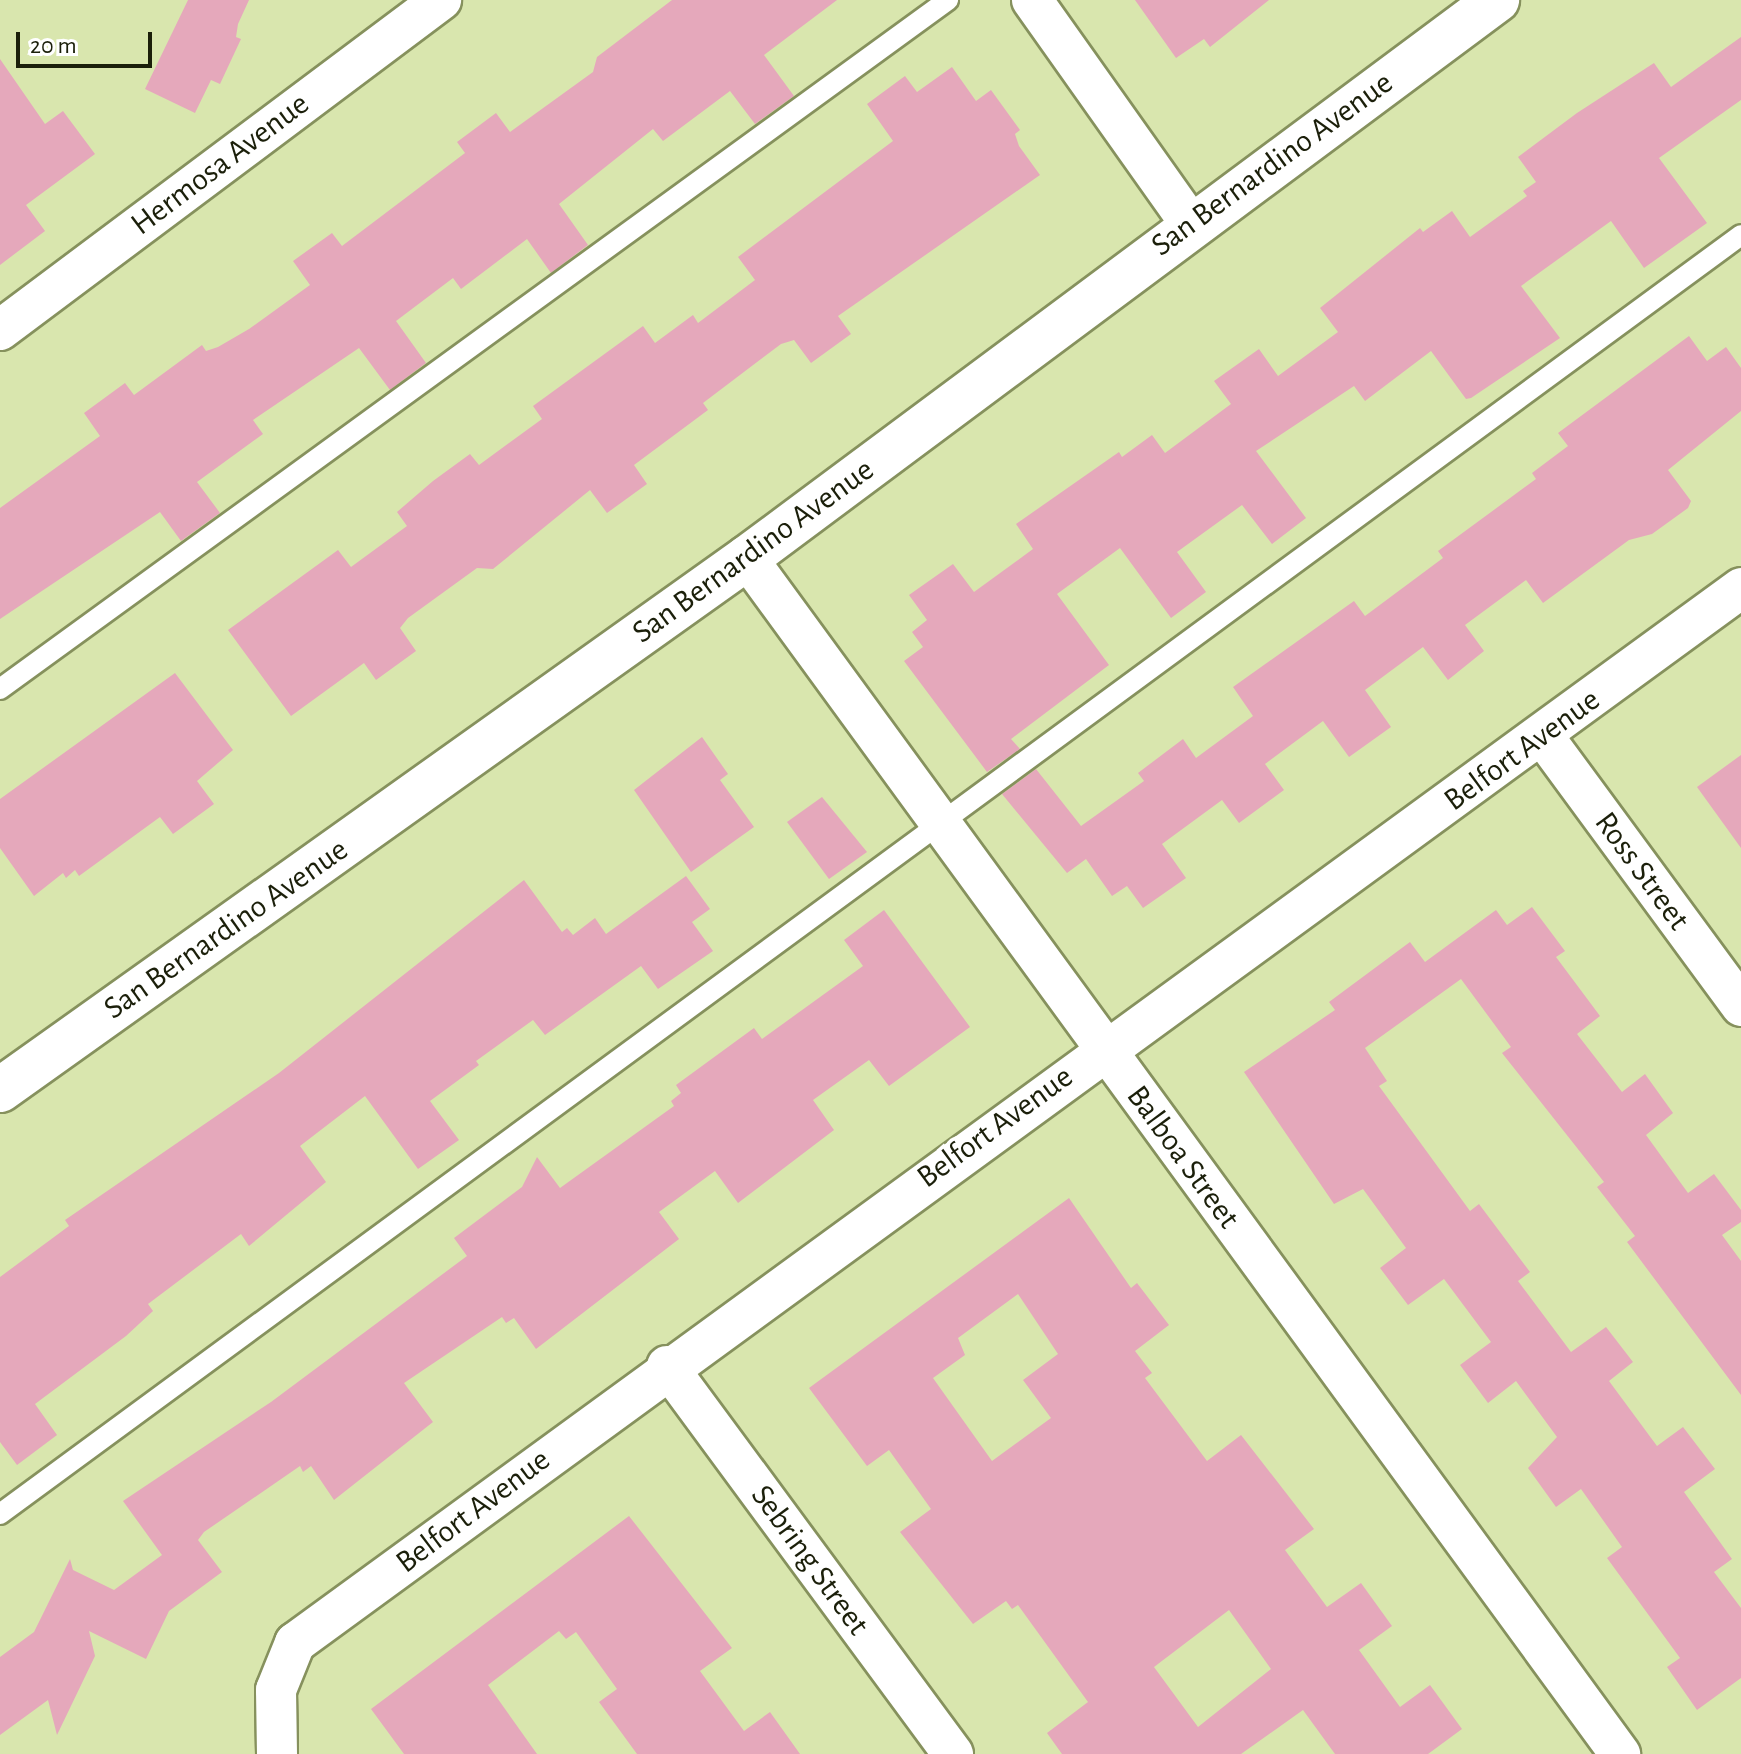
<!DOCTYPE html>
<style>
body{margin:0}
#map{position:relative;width:1741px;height:1754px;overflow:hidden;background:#d9e6ae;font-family:"Alegreya Sans",sans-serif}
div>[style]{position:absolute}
.building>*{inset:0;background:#e5a8bb}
.roads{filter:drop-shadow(2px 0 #86915d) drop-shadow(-2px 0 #86915d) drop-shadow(0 2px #86915d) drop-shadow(0 -2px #86915d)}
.service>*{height:20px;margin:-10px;padding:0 10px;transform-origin:10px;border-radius:10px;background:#fff}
.minor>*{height:40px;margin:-20px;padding:0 20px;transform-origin:20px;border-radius:20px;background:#fff}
.secondary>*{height:44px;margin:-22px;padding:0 22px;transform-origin:22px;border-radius:22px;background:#fff}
span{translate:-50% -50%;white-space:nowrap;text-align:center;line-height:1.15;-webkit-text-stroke:7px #fff;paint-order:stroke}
.street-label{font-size:32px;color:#1b1f0a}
.scale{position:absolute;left:16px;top:32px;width:136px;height:36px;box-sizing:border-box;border:4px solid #1b1f0a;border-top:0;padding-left:10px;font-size:24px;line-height:28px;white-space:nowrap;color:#1b1f0a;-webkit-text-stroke:6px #fff;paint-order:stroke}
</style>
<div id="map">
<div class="building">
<div style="clip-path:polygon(188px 0,249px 0,238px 24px,236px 37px,241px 39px,220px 84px,211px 80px,195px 113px,145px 89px)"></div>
<div style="clip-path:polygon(672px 0,837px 0,764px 55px,794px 96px,755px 124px,730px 91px,663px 141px,653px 129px,559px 204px,588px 245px,551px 273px,527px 239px,461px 289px,453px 278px,396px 321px,426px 363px,390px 390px,359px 348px,253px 420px,263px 434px,197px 482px,220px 513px,181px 541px,160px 512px,0 619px,0 508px,100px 436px,84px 413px,125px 383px,134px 395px,202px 345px,206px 351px,218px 347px,249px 329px,310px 285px,293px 261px,332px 233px,342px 246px,465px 153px,457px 142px,496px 113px,510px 132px,593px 72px,597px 57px)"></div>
<div style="clip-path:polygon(1135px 0,1269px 0,1210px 47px,1204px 39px,1176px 58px)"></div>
<div style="clip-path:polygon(1741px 37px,1741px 100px,1659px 158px,1707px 223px,1644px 268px,1611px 221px,1521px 286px,1560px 338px,1471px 398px,1466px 399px,1431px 351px,1365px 401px,1354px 386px,1256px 451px,1306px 518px,1272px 544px,1242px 505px,1177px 552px,1206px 592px,1171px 618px,1120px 548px,1057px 594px,1109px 665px,1011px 739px,1020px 749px,987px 772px,904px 661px,923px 647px,912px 632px,927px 620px,909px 595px,953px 564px,974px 592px,1033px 549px,1016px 524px,1119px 452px,1122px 457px,1152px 435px,1165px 453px,1231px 404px,1214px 381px,1259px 349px,1278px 376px,1338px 332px,1320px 308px,1420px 228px,1423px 232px,1452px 211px,1470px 237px,1527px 196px,1523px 191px,1536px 182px,1518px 157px,1577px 113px,1654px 63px,1671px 87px)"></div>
<div style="clip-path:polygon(0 59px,45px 124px,63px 111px,95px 154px,26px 205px,45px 231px,0 265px)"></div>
<div style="clip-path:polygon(952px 67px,976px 101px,991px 90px,1020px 130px,1015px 134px,1019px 146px,1040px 175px,838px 316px,851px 334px,811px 363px,794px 340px,781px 344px,703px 403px,708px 410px,634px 465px,647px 484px,607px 513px,590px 490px,493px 569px,477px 568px,408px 618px,400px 628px,416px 651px,376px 680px,364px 663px,291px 716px,228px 630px,338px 550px,351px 567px,407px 526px,397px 512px,433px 481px,470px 454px,479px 465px,542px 419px,533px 406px,643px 326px,655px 343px,693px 315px,698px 323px,755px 280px,738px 257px,893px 141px,867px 104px,905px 76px,917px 92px)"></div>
<div style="clip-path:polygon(1689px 336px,1707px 361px,1726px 347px,1741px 368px,1741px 411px,1668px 470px,1691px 501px,1688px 508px,1652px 534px,1629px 540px,1543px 603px,1526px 580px,1465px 625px,1484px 651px,1448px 680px,1423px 647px,1365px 690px,1391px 727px,1349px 757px,1323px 721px,1265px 764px,1284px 790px,1239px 823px,1222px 800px,1162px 844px,1186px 878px,1143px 908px,1127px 886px,1112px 896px,1086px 859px,1067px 873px,1002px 794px,1036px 769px,1081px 826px,1144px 781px,1138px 773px,1183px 739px,1196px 758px,1253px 716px,1233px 687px,1354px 601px,1365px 616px,1443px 558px,1438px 551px,1536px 479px,1532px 473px,1568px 446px,1558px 433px)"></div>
<div style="clip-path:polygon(175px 673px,233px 750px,197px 781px,214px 804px,173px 834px,160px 817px,79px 876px,75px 870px,66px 878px,63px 873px,34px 896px,0 848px,0 799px)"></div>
<div style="clip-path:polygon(702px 737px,728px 774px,720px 780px,754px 827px,691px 872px,634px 790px)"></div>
<div style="clip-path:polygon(1741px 755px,1741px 848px,1697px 787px)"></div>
<div style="clip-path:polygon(822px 797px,867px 852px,829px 879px,787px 822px)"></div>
<div style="clip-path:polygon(686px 876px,710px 909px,692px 922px,713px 951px,658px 989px,641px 966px,545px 1035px,533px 1020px,476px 1061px,479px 1065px,430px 1101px,459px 1140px,418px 1169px,365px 1096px,300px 1146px,326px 1182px,249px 1246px,241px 1234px,148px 1304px,153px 1311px,126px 1336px,35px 1404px,57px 1435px,17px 1465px,0 1442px,0 1277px,69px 1226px,65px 1220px,279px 1073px,524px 880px,562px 932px,567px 928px,573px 935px,595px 918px,606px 934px)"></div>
<div style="clip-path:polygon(1532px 907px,1565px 951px,1556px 957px,1600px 1016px,1577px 1034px,1622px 1092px,1645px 1074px,1673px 1113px,1646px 1135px,1688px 1193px,1714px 1174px,1741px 1210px,1741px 1222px,1722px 1235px,1741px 1261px,1741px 1395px,1627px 1242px,1635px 1236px,1597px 1187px,1604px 1182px,1502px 1053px,1511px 1047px,1461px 979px,1365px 1048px,1387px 1081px,1379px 1086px,1470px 1211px,1479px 1204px,1530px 1272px,1518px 1281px,1571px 1352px,1606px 1327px,1633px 1362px,1609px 1381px,1657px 1446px,1683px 1427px,1715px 1469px,1684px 1492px,1732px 1559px,1714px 1572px,1741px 1608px,1741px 1678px,1697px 1710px,1667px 1667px,1680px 1658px,1607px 1558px,1622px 1547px,1581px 1489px,1556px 1507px,1528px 1468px,1557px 1437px,1516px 1381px,1488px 1403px,1460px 1365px,1491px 1342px,1444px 1279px,1408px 1305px,1380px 1268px,1406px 1248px,1363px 1189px,1334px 1204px,1244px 1072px,1335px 1010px,1329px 1002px,1410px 942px,1425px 962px,1496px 910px,1507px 925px)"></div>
<div style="clip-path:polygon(884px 910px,970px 1027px,889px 1086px,869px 1060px,813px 1100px,834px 1130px,738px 1203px,715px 1171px,659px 1212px,679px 1239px,536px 1349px,514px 1318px,506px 1323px,502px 1317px,404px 1383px,433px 1422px,334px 1500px,311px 1466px,303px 1472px,300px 1466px,204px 1532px,198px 1540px,222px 1572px,169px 1611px,146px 1659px,89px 1631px,95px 1656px,57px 1735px,48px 1700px,0 1735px,0 1657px,34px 1632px,70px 1559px,73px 1570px,114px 1590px,162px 1555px,123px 1501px,271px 1402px,467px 1256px,454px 1238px,522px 1187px,537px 1157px,560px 1188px,674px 1106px,671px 1101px,681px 1093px,676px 1085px,754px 1028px,762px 1039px,863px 966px,844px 940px)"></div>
<div style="clip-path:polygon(evenodd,1069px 1198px,1131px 1288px,1137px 1283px,1169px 1325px,1135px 1351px,1152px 1373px,1145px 1378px,1207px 1461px,1241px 1435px,1314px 1529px,1285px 1550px,1327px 1607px,1361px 1583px,1392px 1626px,1359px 1650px,1400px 1707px,1430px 1685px,1462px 1729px,1428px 1754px,1335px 1754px,1303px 1710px,1241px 1754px,1062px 1754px,1047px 1733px,1088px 1702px,1018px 1605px,1012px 1609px,1006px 1601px,973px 1624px,900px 1532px,931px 1509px,889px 1450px,867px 1466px,809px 1388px,1069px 1198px,1018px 1294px,1058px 1354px,1023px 1380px,1051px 1418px,992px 1461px,933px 1378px,965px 1355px,958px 1338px,1018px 1294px,1069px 1198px,1229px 1610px,1271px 1669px,1198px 1727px,1154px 1667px,1229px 1610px)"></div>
<div style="clip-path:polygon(629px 1516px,732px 1648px,700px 1671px,744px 1731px,770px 1712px,800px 1754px,637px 1754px,599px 1702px,617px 1689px,576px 1632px,566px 1639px,559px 1631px,488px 1685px,537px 1754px,404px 1754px,371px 1709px)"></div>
</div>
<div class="roads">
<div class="service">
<div style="left:0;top:689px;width:1172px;rotate:-36.01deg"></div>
<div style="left:0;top:1514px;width:2160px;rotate:-36.3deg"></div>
</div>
<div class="minor">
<div style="left:1032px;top:0;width:273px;rotate:54.7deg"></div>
<div style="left:0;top:330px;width:551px;rotate:-36.81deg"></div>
<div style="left:747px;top:558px;width:1481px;rotate:53.87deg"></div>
<div style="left:1543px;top:736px;width:335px;rotate:53.7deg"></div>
<div style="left:667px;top:1366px;width:482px;rotate:53.6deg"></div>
<div style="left:277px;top:1754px;width:64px;rotate:-90.9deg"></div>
<div style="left:276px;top:1690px;width:51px;rotate:-68deg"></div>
<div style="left:295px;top:1643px;width:1790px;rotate:-36.11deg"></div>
</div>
<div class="secondary">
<div style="left:0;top:1090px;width:917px;rotate:-35.46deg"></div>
<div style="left:747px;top:558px;width:935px;rotate:-36.65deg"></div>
</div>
</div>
<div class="street-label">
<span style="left:220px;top:164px;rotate:-37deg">Hermosa Avenue</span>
<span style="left:1272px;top:164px;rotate:-36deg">San Bernardino Avenue</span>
<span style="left:753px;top:551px;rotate:-36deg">San Bernardino Avenue</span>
<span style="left:1522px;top:750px;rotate:-36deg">Belfort Avenue</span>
<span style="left:1642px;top:871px;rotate:54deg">Ross Street</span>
<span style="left:226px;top:929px;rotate:-35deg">San Bernardino Avenue</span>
<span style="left:995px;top:1127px;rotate:-36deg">Belfort Avenue</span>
<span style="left:1183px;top:1157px;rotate:54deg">Balboa Street</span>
<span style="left:473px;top:1511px;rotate:-37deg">Belfort Avenue</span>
<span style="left:810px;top:1560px;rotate:54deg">Sebring Street</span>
</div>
<div class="scale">20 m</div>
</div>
